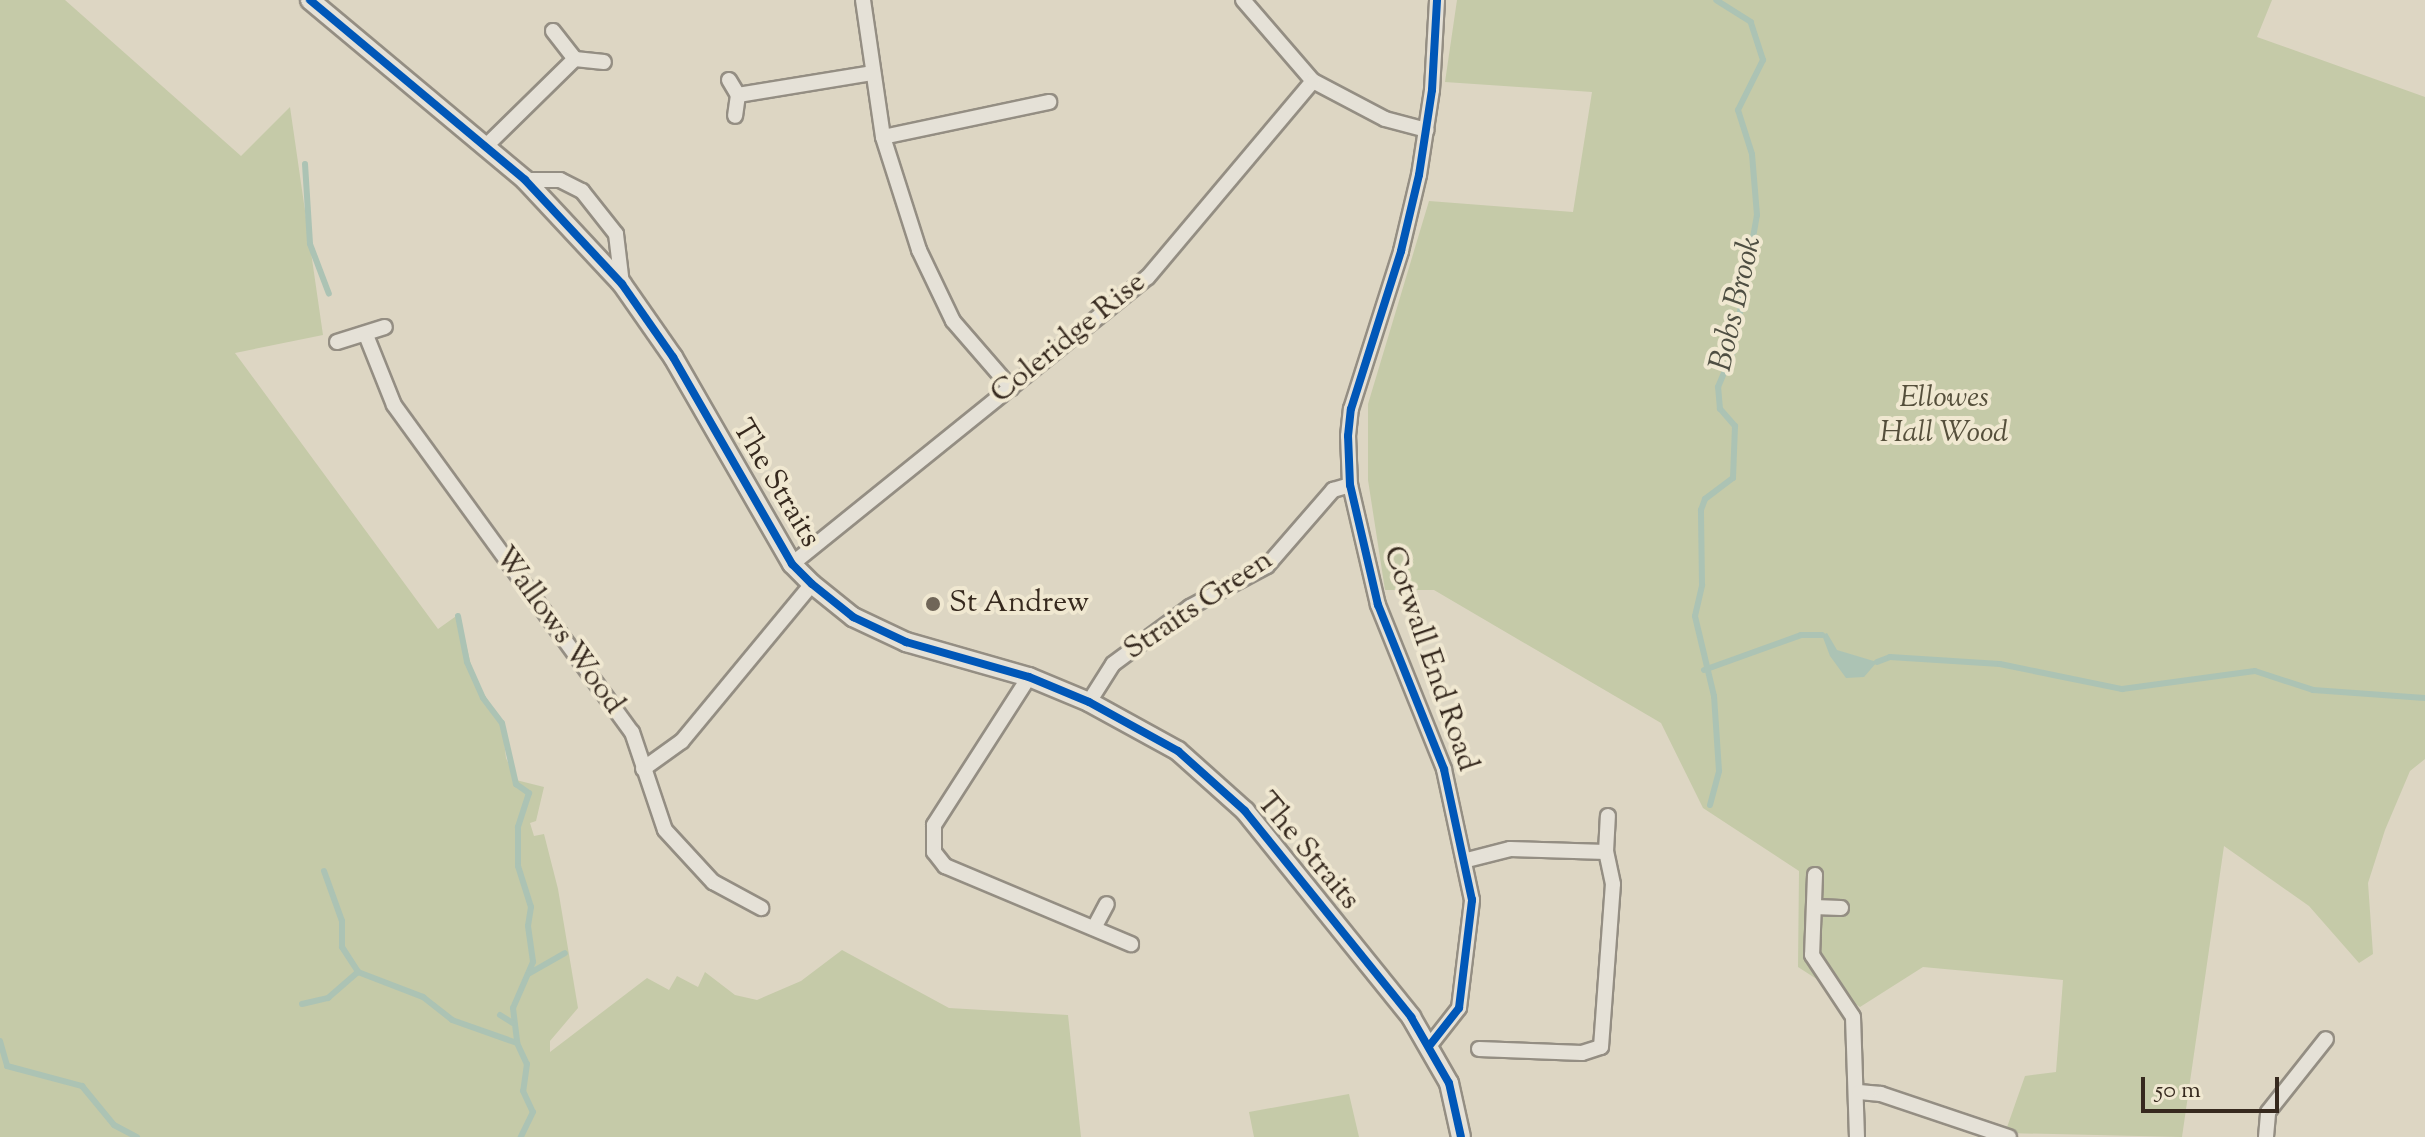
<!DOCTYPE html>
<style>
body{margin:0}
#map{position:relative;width:2425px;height:1137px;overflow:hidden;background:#ddd6c3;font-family:"Sorts Mill Goudy",serif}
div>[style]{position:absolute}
.green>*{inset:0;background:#c5caa8}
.water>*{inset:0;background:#acc3b4}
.stream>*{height:6px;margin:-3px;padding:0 3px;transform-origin:3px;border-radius:3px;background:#acc3b4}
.roads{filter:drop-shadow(2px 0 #948e83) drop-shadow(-2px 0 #948e83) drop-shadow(0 2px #948e83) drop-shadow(0 -2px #948e83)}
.minor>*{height:14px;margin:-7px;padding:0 7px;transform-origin:7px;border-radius:7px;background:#e5e1d7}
.tertiary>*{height:18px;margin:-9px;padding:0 9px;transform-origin:9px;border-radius:9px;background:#e5e1d7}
.cycleway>*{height:8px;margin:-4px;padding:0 4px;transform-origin:4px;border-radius:4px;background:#0057b8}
.dots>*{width:22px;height:22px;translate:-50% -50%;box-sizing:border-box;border:4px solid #f0e8d1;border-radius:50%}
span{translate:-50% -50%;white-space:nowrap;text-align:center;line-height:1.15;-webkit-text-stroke:8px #f0e8d1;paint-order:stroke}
.street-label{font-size:30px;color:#36291e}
.park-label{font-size:30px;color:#554f3b;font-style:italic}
.poi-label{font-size:30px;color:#36291e}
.left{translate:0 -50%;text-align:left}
.water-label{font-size:32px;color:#4e4e42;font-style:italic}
.scale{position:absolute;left:2141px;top:1077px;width:138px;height:36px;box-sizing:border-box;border:4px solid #36291e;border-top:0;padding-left:10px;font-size:24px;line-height:28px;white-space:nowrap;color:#36291e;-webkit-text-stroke:6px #f0e8d1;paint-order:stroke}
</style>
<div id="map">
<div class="green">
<div style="clip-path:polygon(0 0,65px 0,241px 156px,290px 107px,323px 335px,235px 353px,438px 629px,459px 614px,474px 678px,502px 723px,506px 758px,516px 780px,544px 787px,536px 821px,530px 823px,534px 836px,544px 834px,558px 889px,578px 1008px,550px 1041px,550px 1052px,647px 978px,669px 990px,677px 976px,698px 987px,705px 972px,735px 995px,757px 1000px,801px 981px,842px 950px,949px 1008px,1068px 1015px,1081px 1137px,0 1137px)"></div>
<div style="clip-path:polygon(1457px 0,2272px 0,2257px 37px,2425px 97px,2425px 759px,2410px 771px,2385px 830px,2368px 883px,2373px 954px,2359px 963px,2309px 906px,2224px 846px,2182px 1137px,2005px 1133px,2025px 1076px,2056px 1072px,2063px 980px,1923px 967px,1860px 1007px,1798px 967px,1799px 871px,1703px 808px,1661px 723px,1434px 590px,1385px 590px,1368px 480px,1368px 404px,1429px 201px,1573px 212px,1592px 92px,1445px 82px)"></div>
<div style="clip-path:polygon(1349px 1094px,1359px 1137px,1254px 1137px,1249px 1112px)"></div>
</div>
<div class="water">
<div style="clip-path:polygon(1827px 633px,1837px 650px,1877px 662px,1864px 677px,1846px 678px,1830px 656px,1822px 635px)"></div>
</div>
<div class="stream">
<div style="left:305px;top:164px;width:80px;rotate:86.4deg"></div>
<div style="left:310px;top:244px;width:53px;rotate:69.2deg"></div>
<div style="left:458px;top:616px;width:47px;rotate:78.9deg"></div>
<div style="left:467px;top:662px;width:39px;rotate:66deg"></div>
<div style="left:483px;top:698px;width:31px;rotate:53deg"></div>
<div style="left:502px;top:723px;width:63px;rotate:77.1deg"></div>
<div style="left:516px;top:784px;width:16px;rotate:35deg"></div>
<div style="left:529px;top:793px;width:36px;rotate:108deg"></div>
<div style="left:518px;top:827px;width:39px;rotate:90deg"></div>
<div style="left:518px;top:866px;width:43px;rotate:72.4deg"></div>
<div style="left:531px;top:907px;width:19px;rotate:99deg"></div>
<div style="left:528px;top:926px;width:36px;rotate:82deg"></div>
<div style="left:533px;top:962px;width:50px;rotate:113.5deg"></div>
<div style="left:513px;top:1008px;width:35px;rotate:83deg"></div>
<div style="left:1877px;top:662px;width:14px;rotate:-21deg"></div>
<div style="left:1890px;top:657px;width:110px;rotate:3.6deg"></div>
<div style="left:2000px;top:664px;width:125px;rotate:11.6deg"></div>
<div style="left:2122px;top:689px;width:134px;rotate:-7.7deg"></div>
<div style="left:2255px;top:671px;width:61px;rotate:18.1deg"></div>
<div style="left:2313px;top:690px;width:112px;rotate:4.1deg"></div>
<div style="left:1704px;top:670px;width:103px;rotate:-19.8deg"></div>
<div style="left:1801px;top:635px;width:21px"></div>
<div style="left:1710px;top:805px;width:35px;rotate:-75deg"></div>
<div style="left:1719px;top:771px;width:75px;rotate:-93.8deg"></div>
<div style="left:1714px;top:696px;width:82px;rotate:-103.4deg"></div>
<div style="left:1695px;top:616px;width:32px;rotate:-77deg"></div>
<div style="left:1702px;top:585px;width:75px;rotate:-90.8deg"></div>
<div style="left:1701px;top:510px;width:12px;rotate:-70deg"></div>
<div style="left:1705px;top:499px;width:35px;rotate:-37deg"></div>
<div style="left:1733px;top:478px;width:52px;rotate:-87.8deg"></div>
<div style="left:1735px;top:426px;width:23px;rotate:-131deg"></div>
<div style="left:1720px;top:409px;width:22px;rotate:-95deg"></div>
<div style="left:1718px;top:387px;width:39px;rotate:-67deg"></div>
<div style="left:1733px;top:351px;width:138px;rotate:-80deg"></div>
<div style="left:1757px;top:215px;width:61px;rotate:-94.7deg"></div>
<div style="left:1752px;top:154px;width:46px;rotate:-107.7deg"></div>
<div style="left:1738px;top:110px;width:56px;rotate:-63.4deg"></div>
<div style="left:1763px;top:60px;width:40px;rotate:-108deg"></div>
<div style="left:1751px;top:22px;width:41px;rotate:-147.8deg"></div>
<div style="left:324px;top:871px;width:53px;rotate:70.2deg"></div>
<div style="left:342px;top:921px;width:26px;rotate:90deg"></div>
<div style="left:342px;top:947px;width:30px;rotate:57deg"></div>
<div style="left:358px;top:972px;width:70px;rotate:21deg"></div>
<div style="left:423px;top:997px;width:37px;rotate:38deg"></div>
<div style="left:452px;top:1020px;width:69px;rotate:19.5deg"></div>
<div style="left:517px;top:1043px;width:23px;rotate:65deg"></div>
<div style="left:527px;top:1064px;width:27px;rotate:98deg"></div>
<div style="left:523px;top:1091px;width:23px;rotate:65deg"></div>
<div style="left:533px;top:1112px;width:28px;rotate:116deg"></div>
<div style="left:530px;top:973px;width:40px;rotate:-29.7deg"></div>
<div style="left:302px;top:1004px;width:27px;rotate:-13deg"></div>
<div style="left:328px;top:998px;width:40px;rotate:-41deg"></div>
<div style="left:500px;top:1015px;width:15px;rotate:32deg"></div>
<div style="left:0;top:1041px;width:26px;rotate:74deg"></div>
<div style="left:7px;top:1066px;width:78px;rotate:14.9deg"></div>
<div style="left:82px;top:1086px;width:50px;rotate:50.6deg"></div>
<div style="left:114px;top:1125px;width:26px;rotate:28deg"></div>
</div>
<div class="roads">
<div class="minor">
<div style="left:863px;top:0;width:138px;rotate:81.7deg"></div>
<div style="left:883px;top:137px;width:119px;rotate:72.3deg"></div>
<div style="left:919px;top:250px;width:79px;rotate:64.4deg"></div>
<div style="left:953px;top:321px;width:89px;rotate:49.1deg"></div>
<div style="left:1243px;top:0;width:107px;rotate:49.2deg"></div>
<div style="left:1313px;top:81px;width:81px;rotate:27.8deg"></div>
<div style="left:1385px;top:119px;width:43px;rotate:14.7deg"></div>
<div style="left:553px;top:31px;width:36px;rotate:52deg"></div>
<div style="left:575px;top:59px;width:29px;rotate:6deg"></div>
<div style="left:729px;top:80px;width:17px;rotate:59deg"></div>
<div style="left:738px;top:95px;width:21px;rotate:98deg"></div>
<div style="left:738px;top:95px;width:137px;rotate:-9.3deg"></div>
<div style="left:883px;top:137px;width:170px;rotate:-11.9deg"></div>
<div style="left:485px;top:147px;width:126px;rotate:-44.4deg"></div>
<div style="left:525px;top:180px;width:35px"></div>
<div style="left:560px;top:180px;width:25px;rotate:27deg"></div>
<div style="left:582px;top:191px;width:55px;rotate:51.7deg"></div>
<div style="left:616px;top:234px;width:50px;rotate:83.2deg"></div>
<div style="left:366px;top:335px;width:75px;rotate:68.2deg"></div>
<div style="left:394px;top:405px;width:404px;rotate:54deg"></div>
<div style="left:632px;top:732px;width:103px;rotate:71.4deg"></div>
<div style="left:665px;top:830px;width:71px;rotate:47.3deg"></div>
<div style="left:713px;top:882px;width:55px;rotate:28.4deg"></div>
<div style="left:337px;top:342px;width:50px;rotate:-17.4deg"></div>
<div style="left:792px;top:564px;width:457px;rotate:-38.9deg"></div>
<div style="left:1148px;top:277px;width:256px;rotate:-49.9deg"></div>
<div style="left:1029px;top:677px;width:176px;rotate:122.7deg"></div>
<div style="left:934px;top:825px;width:27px;rotate:90deg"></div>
<div style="left:934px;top:852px;width:18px;rotate:52deg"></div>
<div style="left:945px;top:866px;width:202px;rotate:22.8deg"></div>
<div style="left:1089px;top:702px;width:45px;rotate:-57.7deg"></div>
<div style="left:1113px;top:664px;width:96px;rotate:-36.5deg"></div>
<div style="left:1190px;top:607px;width:87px;rotate:-28deg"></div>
<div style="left:1267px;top:566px;width:101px;rotate:-49deg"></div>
<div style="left:1333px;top:490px;width:18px;rotate:-16deg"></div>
<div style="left:643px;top:769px;width:48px;rotate:-35.7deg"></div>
<div style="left:682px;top:741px;width:204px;rotate:-50.4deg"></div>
<div style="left:1467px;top:860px;width:44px;rotate:-14.3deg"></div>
<div style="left:1510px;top:849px;width:96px;rotate:1.8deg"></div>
<div style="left:1815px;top:875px;width:80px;rotate:92.1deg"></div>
<div style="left:1812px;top:955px;width:74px;rotate:56.5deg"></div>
<div style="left:1853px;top:1017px;width:120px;rotate:88.1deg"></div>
<div style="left:1814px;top:907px;width:27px;rotate:2deg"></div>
<div style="left:1094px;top:928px;width:27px;rotate:-62deg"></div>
<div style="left:1430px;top:1045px;width:47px;rotate:-51.9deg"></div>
<div style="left:1459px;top:1008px;width:109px;rotate:-83.1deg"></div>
<div style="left:1472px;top:900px;width:134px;rotate:-102.1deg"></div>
<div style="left:1444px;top:769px;width:177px;rotate:-111.9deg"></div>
<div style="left:1378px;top:605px;width:123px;rotate:-103.1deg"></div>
<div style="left:1350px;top:485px;width:49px;rotate:-92.3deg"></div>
<div style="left:1348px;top:436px;width:27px;rotate:-84deg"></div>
<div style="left:1351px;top:409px;width:166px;rotate:-72.4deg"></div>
<div style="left:1401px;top:251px;width:78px;rotate:-76.7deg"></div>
<div style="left:1419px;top:175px;width:86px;rotate:-81.3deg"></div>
<div style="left:1432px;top:90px;width:90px;rotate:-86.8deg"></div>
<div style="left:1479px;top:1049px;width:103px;rotate:2.2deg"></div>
<div style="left:1582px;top:1053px;width:20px;rotate:-18deg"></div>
<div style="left:1601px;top:1047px;width:163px;rotate:-85.8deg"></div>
<div style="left:1613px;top:884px;width:33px;rotate:-102deg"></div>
<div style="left:1606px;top:852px;width:36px;rotate:-87deg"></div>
<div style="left:1859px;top:1092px;width:22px;rotate:5deg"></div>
<div style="left:1881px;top:1094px;width:135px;rotate:18.6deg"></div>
<div style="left:2266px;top:1137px;width:25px;rotate:-85deg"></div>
<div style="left:2268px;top:1112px;width:93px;rotate:-51.5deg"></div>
</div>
<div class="tertiary">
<div style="left:310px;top:0;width:280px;rotate:39.9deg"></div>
<div style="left:525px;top:180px;width:142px;rotate:47deg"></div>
<div style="left:622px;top:284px;width:89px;rotate:55.1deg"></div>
<div style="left:673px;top:357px;width:239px;rotate:60.1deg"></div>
<div style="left:792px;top:564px;width:28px;rotate:45deg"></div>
<div style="left:812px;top:584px;width:53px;rotate:38.8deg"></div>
<div style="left:853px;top:617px;width:59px;rotate:25.3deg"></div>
<div style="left:906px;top:642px;width:128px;rotate:15.9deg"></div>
<div style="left:1029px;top:677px;width:65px;rotate:22.6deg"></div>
<div style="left:1089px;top:702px;width:102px;rotate:28.8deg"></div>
<div style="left:1178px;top:751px;width:90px;rotate:41.8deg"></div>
<div style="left:1245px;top:811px;width:265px;rotate:51.1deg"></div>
<div style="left:1411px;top:1017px;width:76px;rotate:60.1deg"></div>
<div style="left:1449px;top:1083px;width:55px;rotate:77.5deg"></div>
</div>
</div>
<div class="cycleway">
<div style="left:310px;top:0;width:280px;rotate:39.9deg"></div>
<div style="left:525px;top:180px;width:142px;rotate:47deg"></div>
<div style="left:622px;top:284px;width:89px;rotate:55.1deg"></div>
<div style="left:673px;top:357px;width:239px;rotate:60.1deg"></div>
<div style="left:792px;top:564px;width:28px;rotate:45deg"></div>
<div style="left:812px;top:584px;width:53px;rotate:38.8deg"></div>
<div style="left:853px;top:617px;width:59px;rotate:25.3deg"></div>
<div style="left:906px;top:642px;width:128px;rotate:15.9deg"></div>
<div style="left:1029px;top:677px;width:65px;rotate:22.6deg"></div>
<div style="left:1089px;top:702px;width:102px;rotate:28.8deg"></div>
<div style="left:1178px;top:751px;width:90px;rotate:41.8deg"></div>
<div style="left:1245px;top:811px;width:265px;rotate:51.1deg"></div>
<div style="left:1411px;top:1017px;width:76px;rotate:60.1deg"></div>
<div style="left:1449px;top:1083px;width:55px;rotate:77.5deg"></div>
<div style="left:1430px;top:1045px;width:47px;rotate:-51.9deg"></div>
<div style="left:1459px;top:1008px;width:109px;rotate:-83.1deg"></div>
<div style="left:1472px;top:900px;width:134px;rotate:-102.1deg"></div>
<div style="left:1444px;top:769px;width:177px;rotate:-111.9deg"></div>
<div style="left:1378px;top:605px;width:123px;rotate:-103.1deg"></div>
<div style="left:1350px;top:485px;width:49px;rotate:-92.3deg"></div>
<div style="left:1348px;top:436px;width:27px;rotate:-84deg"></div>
<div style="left:1351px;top:409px;width:166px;rotate:-72.4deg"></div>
<div style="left:1401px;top:251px;width:78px;rotate:-76.7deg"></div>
<div style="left:1419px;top:175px;width:86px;rotate:-81.3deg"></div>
<div style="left:1432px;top:90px;width:90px;rotate:-86.8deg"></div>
</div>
<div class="dots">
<div style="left:933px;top:604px;background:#706658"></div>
</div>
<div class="street-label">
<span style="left:1069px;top:339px;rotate:-39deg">Coleridge Rise</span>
<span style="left:775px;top:484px;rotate:59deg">The Straits</span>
<span style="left:1199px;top:606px;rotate:-34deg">Straits Green</span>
<span style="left:558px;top:631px;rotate:54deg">Wallows Wood</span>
<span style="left:1429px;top:659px;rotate:71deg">Cotwall End Road</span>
<span style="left:1307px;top:852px;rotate:50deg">The Straits</span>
</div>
<div class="park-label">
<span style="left:1944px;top:416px">Ellowes<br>Hall Wood</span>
</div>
<div class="poi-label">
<span class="left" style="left:949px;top:604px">St Andrew</span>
</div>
<div class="water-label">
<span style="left:1737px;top:304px;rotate:-77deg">Bobs Brook</span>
</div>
<div class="scale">50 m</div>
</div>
